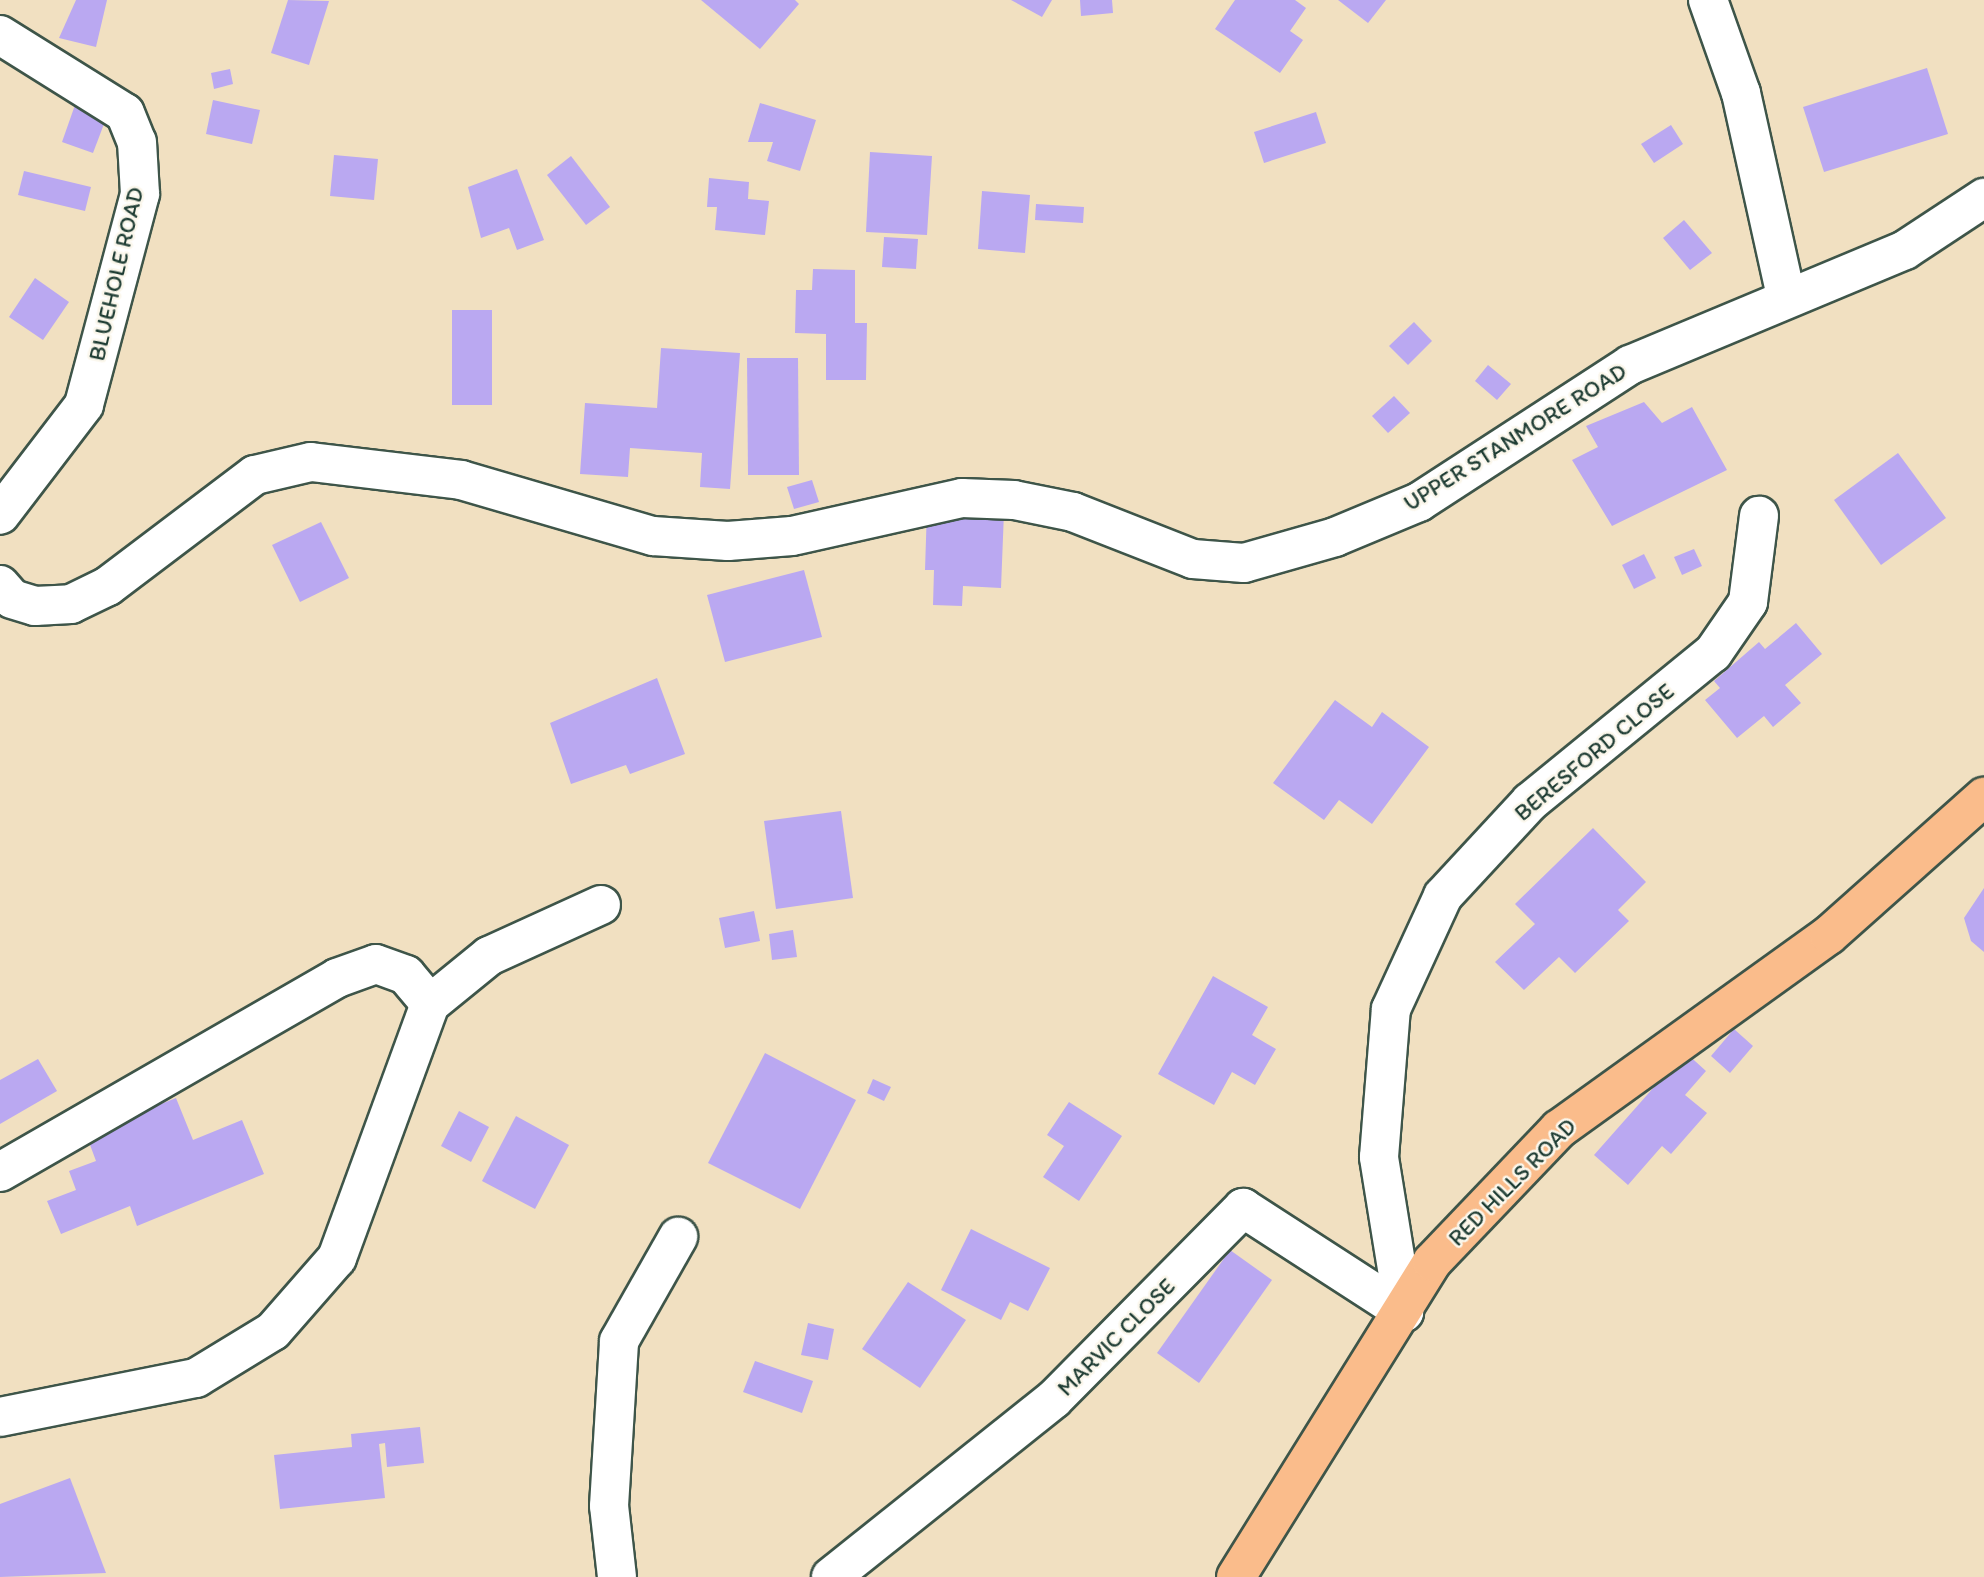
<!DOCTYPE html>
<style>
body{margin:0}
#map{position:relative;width:1984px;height:1577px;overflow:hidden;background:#f1e0c1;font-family:Itim,sans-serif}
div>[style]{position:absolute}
.building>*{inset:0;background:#baa8f1}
.roads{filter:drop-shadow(2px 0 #3e5549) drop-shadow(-2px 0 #3e5549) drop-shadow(0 2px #3e5549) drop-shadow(0 -2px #3e5549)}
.minor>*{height:38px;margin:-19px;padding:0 19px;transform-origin:19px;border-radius:19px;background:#fff}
.major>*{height:38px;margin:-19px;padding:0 19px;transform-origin:19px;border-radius:19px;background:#fabc8b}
span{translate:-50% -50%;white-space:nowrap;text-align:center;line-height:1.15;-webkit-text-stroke:5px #fbf7ec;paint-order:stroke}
.street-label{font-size:23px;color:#1f3d34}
</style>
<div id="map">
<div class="building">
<div style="clip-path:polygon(76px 0,107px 0,96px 47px,59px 38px)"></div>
<div style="clip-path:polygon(288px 0,329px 1px,309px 65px,271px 53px)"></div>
<div style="clip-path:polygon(701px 0,795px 0,799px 4px,760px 49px)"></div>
<div style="clip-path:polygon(1011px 0,1052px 0,1042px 17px)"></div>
<div style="clip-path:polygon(1080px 0,1112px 0,1113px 13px,1081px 16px)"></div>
<div style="clip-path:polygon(1235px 0,1295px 0,1306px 8px,1290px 31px,1303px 40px,1280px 73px,1215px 29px)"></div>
<div style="clip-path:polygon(1338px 0,1386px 0,1368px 23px)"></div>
<div style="clip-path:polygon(1927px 68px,1948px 134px,1824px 172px,1803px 107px)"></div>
<div style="clip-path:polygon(230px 69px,233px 84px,214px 89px,211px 73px)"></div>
<div style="clip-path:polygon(213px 100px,260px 110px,252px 144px,206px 134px)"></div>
<div style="clip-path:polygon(760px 103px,816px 120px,800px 171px,767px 161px,773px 142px,748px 142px)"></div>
<div style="clip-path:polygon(75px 105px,107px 116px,93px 153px,62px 142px)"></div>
<div style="clip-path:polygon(1316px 112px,1326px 143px,1264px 163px,1254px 132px)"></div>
<div style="clip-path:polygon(1671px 125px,1683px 144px,1654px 163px,1641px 144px)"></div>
<div style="clip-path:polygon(870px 152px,932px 156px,927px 235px,866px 232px)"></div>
<div style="clip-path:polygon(334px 155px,378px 159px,374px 200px,330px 196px)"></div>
<div style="clip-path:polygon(571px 156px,610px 207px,586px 225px,547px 175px)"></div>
<div style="clip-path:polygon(517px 169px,544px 240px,517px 250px,509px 228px,481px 238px,468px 187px)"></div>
<div style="clip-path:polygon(24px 171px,91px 187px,85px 211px,18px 195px)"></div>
<div style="clip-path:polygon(709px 178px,749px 182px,748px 199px,769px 201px,765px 235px,715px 230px,717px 207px,707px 207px)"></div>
<div style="clip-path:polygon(982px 191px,1030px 195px,1025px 253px,978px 249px)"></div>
<div style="clip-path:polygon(1036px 204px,1084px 207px,1083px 223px,1035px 220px)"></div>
<div style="clip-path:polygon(1684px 220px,1712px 253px,1690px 270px,1663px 238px)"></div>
<div style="clip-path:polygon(884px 237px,918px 239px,916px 269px,882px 267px)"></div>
<div style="clip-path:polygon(813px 269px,855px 270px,855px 323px,867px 323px,866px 380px,826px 380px,826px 334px,795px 333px,796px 290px,812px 290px)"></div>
<div style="clip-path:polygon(35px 278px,69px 302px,43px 340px,9px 317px)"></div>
<div style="clip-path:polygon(452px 310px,492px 310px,492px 405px,452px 405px)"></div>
<div style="clip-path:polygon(1414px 322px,1432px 341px,1408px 365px,1389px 346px)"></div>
<div style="clip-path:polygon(661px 348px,740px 353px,730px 489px,700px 487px,702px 453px,630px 448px,628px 477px,580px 474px,585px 403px,657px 408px)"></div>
<div style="clip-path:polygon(747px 358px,798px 358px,799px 475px,748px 475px)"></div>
<div style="clip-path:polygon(1488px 365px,1511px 384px,1497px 400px,1475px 381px)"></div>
<div style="clip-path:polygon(1394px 396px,1410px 413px,1388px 433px,1372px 416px)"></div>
<div style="clip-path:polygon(1644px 402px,1662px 423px,1692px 407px,1727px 470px,1612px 526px,1572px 460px,1598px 447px,1586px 426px)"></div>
<div style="clip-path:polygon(1898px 453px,1946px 518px,1881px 565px,1834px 500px)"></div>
<div style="clip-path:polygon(812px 480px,819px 502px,794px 509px,787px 487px)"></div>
<div style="clip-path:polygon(927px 508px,1004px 512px,1001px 588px,963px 586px,962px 606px,933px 605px,934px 570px,925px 570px)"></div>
<div style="clip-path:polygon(321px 522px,349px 578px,300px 602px,272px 545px)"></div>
<div style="clip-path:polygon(1694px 549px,1702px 566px,1682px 575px,1674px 557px)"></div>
<div style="clip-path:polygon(1644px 554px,1656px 578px,1634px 589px,1622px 565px)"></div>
<div style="clip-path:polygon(804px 570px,822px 637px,725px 662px,707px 595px)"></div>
<div style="clip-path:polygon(1796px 623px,1822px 654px,1785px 685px,1801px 703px,1773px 727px,1764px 716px,1737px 738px,1705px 700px,1720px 688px,1714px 681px,1759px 642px,1765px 649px)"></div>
<div style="clip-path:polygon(657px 678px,685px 754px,630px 774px,626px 765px,571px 784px,550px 723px)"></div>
<div style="clip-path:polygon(1335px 700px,1372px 727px,1382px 712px,1429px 747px,1372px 824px,1339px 800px,1324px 820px,1273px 783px)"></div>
<div style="clip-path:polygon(841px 811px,853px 898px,776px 909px,764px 821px)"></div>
<div style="clip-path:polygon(1593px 828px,1646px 882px,1618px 910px,1629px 921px,1575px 973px,1559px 957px,1524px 990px,1495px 962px,1535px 924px,1515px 904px)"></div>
<div style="clip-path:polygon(1984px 888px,1984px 952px,1971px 941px,1964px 918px)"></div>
<div style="clip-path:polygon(754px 911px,760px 941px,725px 948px,719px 918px)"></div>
<div style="clip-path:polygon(793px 930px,797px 957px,772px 960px,769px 934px)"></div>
<div style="clip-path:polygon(1213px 976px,1268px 1007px,1252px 1035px,1276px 1049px,1255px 1085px,1232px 1072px,1214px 1105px,1158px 1074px)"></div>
<div style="clip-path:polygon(1734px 1029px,1753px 1046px,1730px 1073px,1711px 1056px)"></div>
<div style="clip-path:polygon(1685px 1052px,1706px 1071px,1685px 1095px,1707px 1113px,1671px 1154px,1662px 1146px,1628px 1185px,1594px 1155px)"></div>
<div style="clip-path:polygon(765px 1053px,856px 1100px,800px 1209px,708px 1163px)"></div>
<div style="clip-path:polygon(38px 1059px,57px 1091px,0 1124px,0 1080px)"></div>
<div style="clip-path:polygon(873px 1079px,891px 1087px,884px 1101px,867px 1093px)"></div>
<div style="clip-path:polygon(176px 1098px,193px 1140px,242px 1120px,264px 1174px,137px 1226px,130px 1206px,61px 1234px,47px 1201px,76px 1190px,69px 1171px,96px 1161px,86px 1134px)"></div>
<div style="clip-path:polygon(1069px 1102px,1122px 1136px,1079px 1201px,1043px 1177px,1064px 1146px,1047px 1135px)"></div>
<div style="clip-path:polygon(459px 1111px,489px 1127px,471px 1162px,441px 1146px)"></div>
<div style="clip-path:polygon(516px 1116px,569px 1145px,535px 1209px,482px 1181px)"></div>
<div style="clip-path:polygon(971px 1229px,1050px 1268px,1028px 1311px,1010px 1302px,1001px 1320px,941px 1290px)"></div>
<div style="clip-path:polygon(1230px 1250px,1272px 1280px,1199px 1383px,1157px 1353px)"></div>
<div style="clip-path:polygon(908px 1282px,966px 1320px,920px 1388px,862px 1349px)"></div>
<div style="clip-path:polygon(808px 1323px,834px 1329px,828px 1360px,801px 1355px)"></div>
<div style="clip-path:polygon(755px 1361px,813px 1381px,802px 1413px,743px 1392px)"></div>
<div style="clip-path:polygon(420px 1427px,424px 1463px,387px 1467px,385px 1443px,379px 1444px,385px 1498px,280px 1509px,274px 1455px,352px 1447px,351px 1434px)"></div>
<div style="clip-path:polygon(70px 1478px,106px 1573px,0 1577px,0 1504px)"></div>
</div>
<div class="roads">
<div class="minor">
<div style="left:1708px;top:0;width:99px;rotate:70.5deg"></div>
<div style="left:1741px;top:93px;width:208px;rotate:77.5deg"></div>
<div style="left:0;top:35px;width:147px;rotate:32deg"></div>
<div style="left:125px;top:113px;width:31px;rotate:68deg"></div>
<div style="left:137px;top:142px;width:52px;rotate:86.7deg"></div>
<div style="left:140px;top:194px;width:218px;rotate:104.9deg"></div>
<div style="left:84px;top:405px;width:138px;rotate:127.4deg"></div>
<div style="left:0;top:585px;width:18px;rotate:49deg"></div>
<div style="left:12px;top:599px;width:24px;rotate:17deg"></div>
<div style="left:35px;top:606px;width:36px;rotate:-3deg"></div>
<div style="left:71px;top:604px;width:41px;rotate:-25.9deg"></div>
<div style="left:108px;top:586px;width:184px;rotate:-37.1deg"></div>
<div style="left:255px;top:475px;width:57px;rotate:-13.1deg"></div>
<div style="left:311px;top:462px;width:151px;rotate:6.8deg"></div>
<div style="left:461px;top:480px;width:200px;rotate:16.3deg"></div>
<div style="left:653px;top:536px;width:75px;rotate:3.8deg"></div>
<div style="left:728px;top:541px;width:64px;rotate:-4.5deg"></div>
<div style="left:792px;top:536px;width:174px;rotate:-12.6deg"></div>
<div style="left:962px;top:498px;width:52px;rotate:2.2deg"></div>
<div style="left:1014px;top:500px;width:60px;rotate:11.5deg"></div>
<div style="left:1073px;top:512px;width:129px;rotate:21.4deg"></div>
<div style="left:1193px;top:559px;width:51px;rotate:4.5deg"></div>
<div style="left:1244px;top:563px;width:95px;rotate:-15.9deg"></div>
<div style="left:1335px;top:537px;width:91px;rotate:-22.6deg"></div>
<div style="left:1419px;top:502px;width:252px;rotate:-33deg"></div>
<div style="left:1630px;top:365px;width:298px;rotate:-22.7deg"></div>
<div style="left:1905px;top:250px;width:95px;rotate:-33.4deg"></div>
<div style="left:0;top:1172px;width:389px;rotate:-29.9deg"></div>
<div style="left:337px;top:978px;width:41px;rotate:-19.7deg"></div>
<div style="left:376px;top:964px;width:32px;rotate:20deg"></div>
<div style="left:406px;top:975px;width:38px;rotate:50deg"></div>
<div style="left:1404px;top:1312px;width:157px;rotate:-99.2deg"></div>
<div style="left:1379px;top:1157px;width:148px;rotate:-85.4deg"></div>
<div style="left:1391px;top:1009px;width:124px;rotate:-65.3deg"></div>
<div style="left:1443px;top:896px;width:128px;rotate:-47.2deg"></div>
<div style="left:1530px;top:802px;width:236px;rotate:-39.2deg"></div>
<div style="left:1713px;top:653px;width:62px;rotate:-55.5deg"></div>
<div style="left:1748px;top:602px;width:87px;rotate:-82.7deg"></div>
<div style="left:0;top:1417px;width:200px;rotate:-11.3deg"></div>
<div style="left:196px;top:1378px;width:90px;rotate:-31.4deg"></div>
<div style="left:273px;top:1331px;width:97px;rotate:-48.8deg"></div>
<div style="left:337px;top:1258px;width:270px;rotate:-69.9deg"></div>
<div style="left:430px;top:1004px;width:76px;rotate:-39.1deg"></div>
<div style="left:489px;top:956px;width:123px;rotate:-24.5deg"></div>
<div style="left:617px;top:1577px;width:71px;rotate:-96.4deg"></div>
<div style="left:609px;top:1506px;width:165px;rotate:-86.5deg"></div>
<div style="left:619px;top:1341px;width:120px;rotate:-60.4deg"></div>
<div style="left:831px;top:1577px;width:285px;rotate:-38.6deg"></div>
<div style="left:1054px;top:1399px;width:269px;rotate:-45.3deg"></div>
<div style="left:1243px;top:1208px;width:192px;rotate:32.9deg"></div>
</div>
<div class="major">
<div style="left:1236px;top:1577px;width:371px;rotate:-58.1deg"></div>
<div style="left:1432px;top:1262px;width:184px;rotate:-46.3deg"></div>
<div style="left:1559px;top:1129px;width:332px;rotate:-35.7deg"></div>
<div style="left:1829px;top:935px;width:208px;rotate:-41.7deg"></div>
</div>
</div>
<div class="street-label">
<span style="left:116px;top:274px;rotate:-77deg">BLUEHOLE ROAD</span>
<span style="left:1515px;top:437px;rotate:-32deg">UPPER STANMORE ROAD</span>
<span style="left:1594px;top:752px;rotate:-40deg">BERESFORD CLOSE</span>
<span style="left:1512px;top:1182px;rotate:-45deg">RED HILLS ROAD</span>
<span style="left:1116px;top:1337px;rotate:-45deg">MARVIC CLOSE</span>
</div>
</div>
